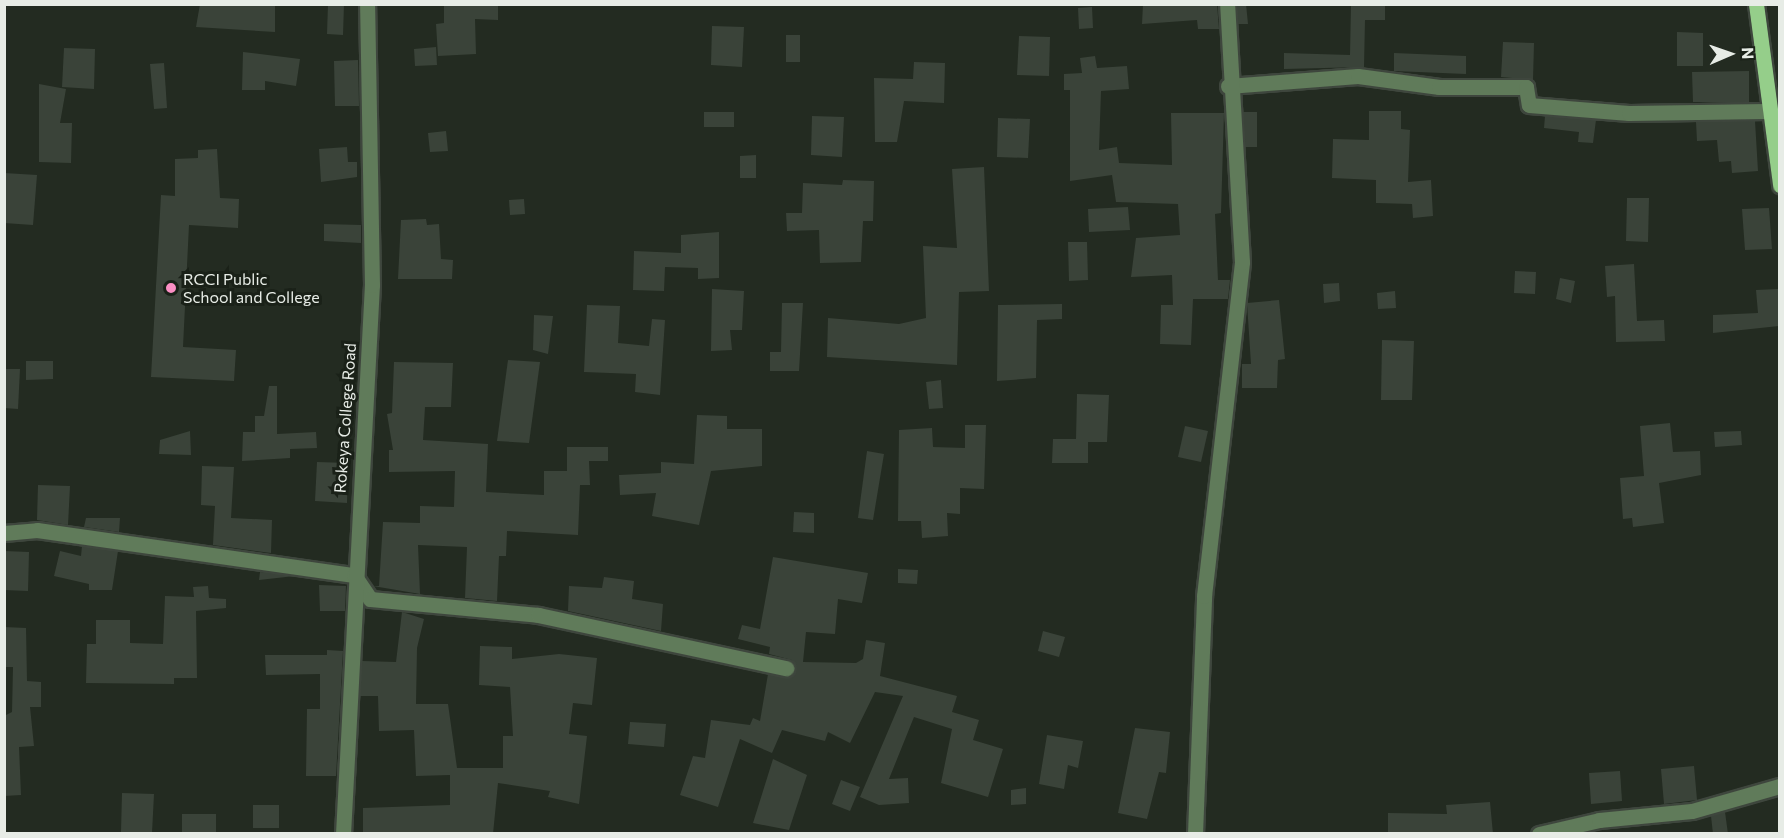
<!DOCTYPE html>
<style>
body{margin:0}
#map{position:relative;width:1784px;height:838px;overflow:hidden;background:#232b21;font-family:Commissioner,sans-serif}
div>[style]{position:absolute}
.building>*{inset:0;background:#3a4339}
.roads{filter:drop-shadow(2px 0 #3e463d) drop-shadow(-2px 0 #3e463d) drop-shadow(0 2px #3e463d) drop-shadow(0 -2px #3e463d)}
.minor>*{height:15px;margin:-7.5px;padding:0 7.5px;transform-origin:7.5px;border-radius:7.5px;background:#607b5a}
.major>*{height:15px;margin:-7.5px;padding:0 7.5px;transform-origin:7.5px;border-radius:7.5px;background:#95ce8a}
.dots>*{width:16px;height:16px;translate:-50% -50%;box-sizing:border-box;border:3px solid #1a2118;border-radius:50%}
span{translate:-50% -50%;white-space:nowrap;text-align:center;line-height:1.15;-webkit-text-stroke:6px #1a2118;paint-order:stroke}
.poi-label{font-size:16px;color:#e7ece6}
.left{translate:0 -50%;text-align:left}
.street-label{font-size:16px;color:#e7ece6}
.frame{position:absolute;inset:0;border:6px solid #e7ece6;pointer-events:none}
.north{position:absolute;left:1700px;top:24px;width:60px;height:60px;-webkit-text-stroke:4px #1a2118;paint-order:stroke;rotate:88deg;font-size:16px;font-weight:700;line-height:24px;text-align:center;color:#e7ece6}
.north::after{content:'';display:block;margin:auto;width:21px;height:27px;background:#e7ece6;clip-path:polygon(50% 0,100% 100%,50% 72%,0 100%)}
</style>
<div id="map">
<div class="building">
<div style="clip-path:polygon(200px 4px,275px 5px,275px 32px,196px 27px)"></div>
<div style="clip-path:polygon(328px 4px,344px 4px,343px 35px,327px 34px)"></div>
<div style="clip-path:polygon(444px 4px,498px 4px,498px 20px,475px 19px,476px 54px,438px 56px,436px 24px,444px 23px)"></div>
<div style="clip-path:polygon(1143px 4px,1217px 4px,1219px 29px,1198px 29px,1197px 20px,1142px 24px)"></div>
<div style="clip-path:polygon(1237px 4px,1246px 4px,1248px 24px,1238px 24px)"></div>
<div style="clip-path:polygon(1351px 4px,1385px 4px,1385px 20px,1365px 20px,1364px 67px,1284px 69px,1284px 53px,1350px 55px)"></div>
<div style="clip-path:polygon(1092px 7px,1093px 28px,1079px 29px,1078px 8px)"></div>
<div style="clip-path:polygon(712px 26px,744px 27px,742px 67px,711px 65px)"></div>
<div style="clip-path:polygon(1677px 32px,1703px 33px,1703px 66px,1677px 66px)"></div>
<div style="clip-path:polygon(786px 35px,800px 35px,800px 62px,786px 62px)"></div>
<div style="clip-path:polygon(1019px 36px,1050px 37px,1049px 76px,1017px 75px)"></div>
<div style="clip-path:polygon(1503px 42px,1534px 43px,1533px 80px,1501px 77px)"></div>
<div style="clip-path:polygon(436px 47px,437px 65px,415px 66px,414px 49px)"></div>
<div style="clip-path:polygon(64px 48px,95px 49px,94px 89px,62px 87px)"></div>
<div style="clip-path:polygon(243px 52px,300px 59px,296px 86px,265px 81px,265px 90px,242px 90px)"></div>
<div style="clip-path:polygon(1394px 53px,1466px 56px,1466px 74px,1394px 71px)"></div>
<div style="clip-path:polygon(1095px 56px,1097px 68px,1127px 66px,1129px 89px,1101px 91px,1099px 150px,1117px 147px,1119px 163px,1172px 165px,1171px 113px,1224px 113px,1221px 213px,1215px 214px,1218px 280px,1230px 280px,1228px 299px,1193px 299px,1191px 345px,1160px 344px,1161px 305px,1173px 305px,1172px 275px,1131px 277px,1136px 238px,1180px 235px,1178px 204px,1116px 202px,1112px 175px,1070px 181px,1070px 90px,1064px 90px,1064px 74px,1082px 73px,1080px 58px)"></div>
<div style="clip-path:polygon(358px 60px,359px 106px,335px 106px,334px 61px)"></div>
<div style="clip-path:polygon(914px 62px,945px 63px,944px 103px,904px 101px,897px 142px,875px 142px,874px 78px,913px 79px)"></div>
<div style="clip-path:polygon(164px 63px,167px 108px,154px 109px,150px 64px)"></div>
<div style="clip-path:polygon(1749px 71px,1749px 102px,1693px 102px,1692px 72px)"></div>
<div style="clip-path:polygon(39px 84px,66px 89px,60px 123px,72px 123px,71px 163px,39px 162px)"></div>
<div style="clip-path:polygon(1369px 111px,1401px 111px,1401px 129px,1410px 130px,1408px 182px,1431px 180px,1433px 216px,1413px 218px,1412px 204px,1376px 203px,1376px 180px,1332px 178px,1333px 139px,1369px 140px)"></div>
<div style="clip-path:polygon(704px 112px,734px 112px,734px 127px,704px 127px)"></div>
<div style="clip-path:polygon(1243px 112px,1257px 112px,1257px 147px,1245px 147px)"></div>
<div style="clip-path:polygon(812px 116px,844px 117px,842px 157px,811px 155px)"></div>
<div style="clip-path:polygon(1545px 116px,1596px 120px,1593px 143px,1578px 142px,1579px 132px,1544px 128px)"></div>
<div style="clip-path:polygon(998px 118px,1030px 119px,1028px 158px,997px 157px)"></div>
<div style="clip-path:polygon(1755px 121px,1758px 171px,1732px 173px,1731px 161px,1719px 162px,1717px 140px,1697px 141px,1696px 122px)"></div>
<div style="clip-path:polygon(446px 131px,448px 151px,430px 152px,428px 133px)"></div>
<div style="clip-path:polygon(347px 147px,348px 162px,357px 162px,357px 177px,321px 182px,319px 149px)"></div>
<div style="clip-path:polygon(217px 149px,220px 198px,239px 199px,238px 228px,189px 225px,183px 347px,236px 350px,234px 381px,151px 377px,161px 195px,175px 196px,175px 159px,198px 158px,198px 150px)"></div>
<div style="clip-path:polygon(756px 155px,756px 178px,740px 178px,740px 156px)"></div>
<div style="clip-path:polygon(984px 167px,989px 291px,959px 292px,957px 365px,827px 357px,828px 318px,899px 324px,926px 318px,923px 246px,957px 248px,952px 169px)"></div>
<div style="clip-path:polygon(4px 173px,37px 175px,33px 225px,4px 223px)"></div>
<div style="clip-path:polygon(843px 180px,874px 181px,873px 221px,863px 221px,861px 262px,820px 263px,819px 230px,787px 231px,786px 213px,802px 213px,803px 183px,842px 185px)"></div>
<div style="clip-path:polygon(1627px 198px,1649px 198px,1648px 242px,1626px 241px)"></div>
<div style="clip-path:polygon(524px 199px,525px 214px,510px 215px,509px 200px)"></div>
<div style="clip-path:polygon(1128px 207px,1130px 230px,1089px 232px,1088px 209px)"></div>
<div style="clip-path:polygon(1769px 208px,1772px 249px,1745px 250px,1742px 209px)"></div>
<div style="clip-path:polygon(426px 219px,427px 225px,439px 224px,441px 259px,453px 260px,452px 279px,398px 279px,401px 220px)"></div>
<div style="clip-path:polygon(324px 224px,361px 225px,361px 243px,324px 241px)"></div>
<div style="clip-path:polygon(719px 232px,719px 278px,698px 279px,698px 268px,665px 267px,664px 291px,633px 290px,634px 251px,681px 253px,681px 235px)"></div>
<div style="clip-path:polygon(1068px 242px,1087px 242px,1088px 280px,1069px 281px)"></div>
<div style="clip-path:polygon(1634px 264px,1637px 321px,1664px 320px,1665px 341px,1616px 342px,1615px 296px,1607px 297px,1605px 266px)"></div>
<div style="clip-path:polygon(1515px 271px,1536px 272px,1535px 294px,1514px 293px)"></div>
<div style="clip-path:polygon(1560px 278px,1575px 281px,1571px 303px,1556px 299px)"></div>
<div style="clip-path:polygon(1339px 283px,1340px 301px,1324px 303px,1323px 284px)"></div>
<div style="clip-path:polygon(712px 289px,744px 291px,742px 330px,730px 330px,732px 350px,711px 351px)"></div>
<div style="clip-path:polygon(1778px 289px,1779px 326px,1713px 333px,1713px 315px,1758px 313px,1756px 290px)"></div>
<div style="clip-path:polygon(1395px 291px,1396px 308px,1378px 309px,1377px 293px)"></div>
<div style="clip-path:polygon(1279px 300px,1285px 359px,1278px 360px,1277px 388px,1242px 388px,1242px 364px,1251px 364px,1247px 303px)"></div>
<div style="clip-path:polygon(782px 303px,803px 303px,799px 371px,770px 371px,770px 352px,781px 352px)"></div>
<div style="clip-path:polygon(1062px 304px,1062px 319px,1037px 320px,1036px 378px,997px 381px,998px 305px)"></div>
<div style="clip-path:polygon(587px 305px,620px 306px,618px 343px,649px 346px,652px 319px,665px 320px,660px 395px,635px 392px,636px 374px,584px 372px)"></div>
<div style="clip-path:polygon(534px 315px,553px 316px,548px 354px,533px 350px)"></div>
<div style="clip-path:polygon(1382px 340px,1414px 341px,1412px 400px,1381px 400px)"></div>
<div style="clip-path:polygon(508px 360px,540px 362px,529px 443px,497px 441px)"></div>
<div style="clip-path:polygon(26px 361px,53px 361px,53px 379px,26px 380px)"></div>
<div style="clip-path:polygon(394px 362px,453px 363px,451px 407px,425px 407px,423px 440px,488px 444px,486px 492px,544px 495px,544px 471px,567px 471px,567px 447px,608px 447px,608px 461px,589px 461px,590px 485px,580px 485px,578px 535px,507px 531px,506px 556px,499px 556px,497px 601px,465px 598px,467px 547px,418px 545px,420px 594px,373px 586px,379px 586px,383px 522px,420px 523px,420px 506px,454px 507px,455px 471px,389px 472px,389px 450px,393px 450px,387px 414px,392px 413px)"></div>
<div style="clip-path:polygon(4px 369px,20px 369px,18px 409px,4px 408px)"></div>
<div style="clip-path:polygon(941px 380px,943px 408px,929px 409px,926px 382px)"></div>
<div style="clip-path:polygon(269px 386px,277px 386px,277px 434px,316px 432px,317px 448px,290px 449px,290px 458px,242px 461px,243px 432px,255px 432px,255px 416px,264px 416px)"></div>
<div style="clip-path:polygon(1077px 394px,1109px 395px,1107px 442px,1088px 442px,1088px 463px,1052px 463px,1053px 439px,1076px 439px)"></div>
<div style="clip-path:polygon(697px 415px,727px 416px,727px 429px,762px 429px,762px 466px,711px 471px,699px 525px,652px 516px,656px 493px,620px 495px,619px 475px,661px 473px,661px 462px,694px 464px)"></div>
<div style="clip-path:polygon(1670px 423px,1673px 452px,1700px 451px,1701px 475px,1659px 483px,1664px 523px,1633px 527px,1632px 518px,1623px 519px,1620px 478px,1644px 476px,1640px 426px)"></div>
<div style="clip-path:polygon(965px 425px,986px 425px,984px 489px,960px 488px,960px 514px,947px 513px,948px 536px,922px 538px,921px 521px,898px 521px,899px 430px,932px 428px,933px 447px,965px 448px)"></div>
<div style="clip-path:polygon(1185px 426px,1208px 431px,1201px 462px,1178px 457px)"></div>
<div style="clip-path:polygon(190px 431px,191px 455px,159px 454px,160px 440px)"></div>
<div style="clip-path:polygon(1741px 431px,1742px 445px,1715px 447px,1714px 432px)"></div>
<div style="clip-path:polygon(867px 451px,884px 454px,873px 520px,858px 518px)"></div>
<div style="clip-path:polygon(317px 462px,348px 463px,347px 503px,315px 501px)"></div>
<div style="clip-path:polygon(202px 466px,234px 467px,231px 518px,272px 520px,271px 553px,213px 545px,215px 506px,201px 505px)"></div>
<div style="clip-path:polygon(38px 485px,70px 486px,68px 525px,37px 520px)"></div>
<div style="clip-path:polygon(794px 512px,814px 513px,814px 533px,793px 532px)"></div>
<div style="clip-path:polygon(86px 518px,120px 518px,119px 532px,84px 527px)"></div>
<div style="clip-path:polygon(82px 546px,118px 551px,112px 590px,89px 590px,89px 584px,54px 576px,60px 551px,81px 556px)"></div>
<div style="clip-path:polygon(4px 551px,29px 552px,28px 591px,4px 590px)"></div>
<div style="clip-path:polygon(773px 557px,868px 573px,862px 603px,838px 599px,835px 634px,806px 632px,803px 662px,856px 663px,863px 659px,866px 640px,885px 643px,880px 676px,957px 696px,952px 712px,979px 720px,973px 740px,1003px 749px,988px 797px,941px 783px,952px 729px,914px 717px,889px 779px,908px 778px,909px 803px,879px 805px,860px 797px,903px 696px,875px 692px,850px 743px,828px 732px,825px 741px,782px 730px,772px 753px,740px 739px,718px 807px,680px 795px,693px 756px,705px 758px,711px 720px,750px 725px,753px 718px,760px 721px,768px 674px,788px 677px,795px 671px,792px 660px,769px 654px,770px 647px,738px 639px,742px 625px,760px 629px)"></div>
<div style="clip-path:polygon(898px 569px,918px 570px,917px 584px,898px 583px)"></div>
<div style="clip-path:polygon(260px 572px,295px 576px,259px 580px)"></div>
<div style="clip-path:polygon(604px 577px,634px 581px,632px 599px,663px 604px,661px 631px,568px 611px,569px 586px,602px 588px)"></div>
<div style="clip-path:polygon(319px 585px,346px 586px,345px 611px,320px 611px)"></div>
<div style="clip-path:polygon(208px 586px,209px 598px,226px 599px,226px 608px,196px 611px,197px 678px,174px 678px,174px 684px,86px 683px,87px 644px,96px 644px,96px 620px,130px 620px,130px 643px,163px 644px,165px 596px,194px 597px,193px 587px)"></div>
<div style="clip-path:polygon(402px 612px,424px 619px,417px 648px,416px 704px,448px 704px,457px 768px,503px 768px,503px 736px,513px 736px,510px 687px,479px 685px,480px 646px,512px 647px,512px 659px,559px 654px,597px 658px,592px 705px,573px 703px,569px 734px,587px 736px,579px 804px,548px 797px,550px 791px,498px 783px,493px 834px,363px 834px,363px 808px,450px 805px,450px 775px,416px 776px,414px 730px,379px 731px,378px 696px,360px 696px,362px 661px,396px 662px)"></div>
<div style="clip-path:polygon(4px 627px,26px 628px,27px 681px,41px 682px,41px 707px,30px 707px,34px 746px,19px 747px,21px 795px,4px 796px,4px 716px,12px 712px,13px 667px,4px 667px)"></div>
<div style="clip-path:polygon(1043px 631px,1065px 637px,1059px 657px,1038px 651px)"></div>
<div style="clip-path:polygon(327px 650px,343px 651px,336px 776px,306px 776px,307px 709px,320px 709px,320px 674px,266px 675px,265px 655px,327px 655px)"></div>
<div style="clip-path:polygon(630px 722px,666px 724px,664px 747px,628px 744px)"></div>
<div style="clip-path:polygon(1135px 728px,1170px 732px,1166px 773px,1159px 772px,1147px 819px,1118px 813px)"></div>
<div style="clip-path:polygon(1047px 735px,1083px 741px,1078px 768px,1068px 765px,1064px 789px,1039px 784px)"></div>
<div style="clip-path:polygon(773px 759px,807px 775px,789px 830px,753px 823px)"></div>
<div style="clip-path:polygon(1694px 766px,1697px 800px,1664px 804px,1661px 769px)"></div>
<div style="clip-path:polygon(1620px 771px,1622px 801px,1591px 804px,1589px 773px)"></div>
<div style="clip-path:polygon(841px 780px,860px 787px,850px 811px,832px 804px)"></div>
<div style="clip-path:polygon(1026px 788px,1026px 804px,1011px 805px,1011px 790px)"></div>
<div style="clip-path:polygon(122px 793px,154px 794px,152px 833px,121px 832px)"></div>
<div style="clip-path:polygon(1490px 802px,1493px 834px,1388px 834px,1388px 813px,1447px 814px,1446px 805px)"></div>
<div style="clip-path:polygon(253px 805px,279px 805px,279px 828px,253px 828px)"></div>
<div style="clip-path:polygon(1725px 812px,1728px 834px,1713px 834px,1711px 816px)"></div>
<div style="clip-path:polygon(182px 814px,216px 814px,216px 834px,182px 834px)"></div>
</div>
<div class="roads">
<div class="minor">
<div style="left:1228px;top:86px;width:130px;rotate:-4.4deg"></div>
<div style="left:1358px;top:76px;width:82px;rotate:7.7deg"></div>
<div style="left:1439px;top:87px;width:87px"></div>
<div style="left:1526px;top:87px;width:18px;rotate:81deg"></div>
<div style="left:1529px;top:105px;width:100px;rotate:4.6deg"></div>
<div style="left:1629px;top:113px;width:138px;rotate:-0.8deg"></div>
<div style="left:4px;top:533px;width:33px;rotate:-5deg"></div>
<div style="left:37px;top:530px;width:320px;rotate:8.1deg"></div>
<div style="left:354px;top:575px;width:29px;rotate:56deg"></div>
<div style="left:370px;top:599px;width:169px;rotate:5.4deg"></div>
<div style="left:538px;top:615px;width:254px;rotate:12.1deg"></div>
<div style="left:343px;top:834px;width:550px;rotate:-86.98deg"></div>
<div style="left:372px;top:285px;width:281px;rotate:-91deg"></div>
<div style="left:1195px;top:834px;width:238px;rotate:-87.8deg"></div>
<div style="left:1204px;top:596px;width:336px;rotate:-83.5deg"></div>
<div style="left:1242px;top:262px;width:258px;rotate:-93.3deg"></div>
<div style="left:1539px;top:834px;width:62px;rotate:-13.1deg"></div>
<div style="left:1599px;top:820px;width:93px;rotate:-5.5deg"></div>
<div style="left:1692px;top:811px;width:91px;rotate:-15.9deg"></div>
</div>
<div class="major">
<div style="left:1756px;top:4px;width:183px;rotate:82.4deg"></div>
</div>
</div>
<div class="dots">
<div style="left:171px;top:288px;background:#fb8fc4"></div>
</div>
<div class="poi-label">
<span class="left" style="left:183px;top:288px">RCCI Public<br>School and College</span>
</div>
<div class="street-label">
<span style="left:345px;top:418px;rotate:-86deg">Rokeya College Road</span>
</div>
<div class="frame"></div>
<div class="north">N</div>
</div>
